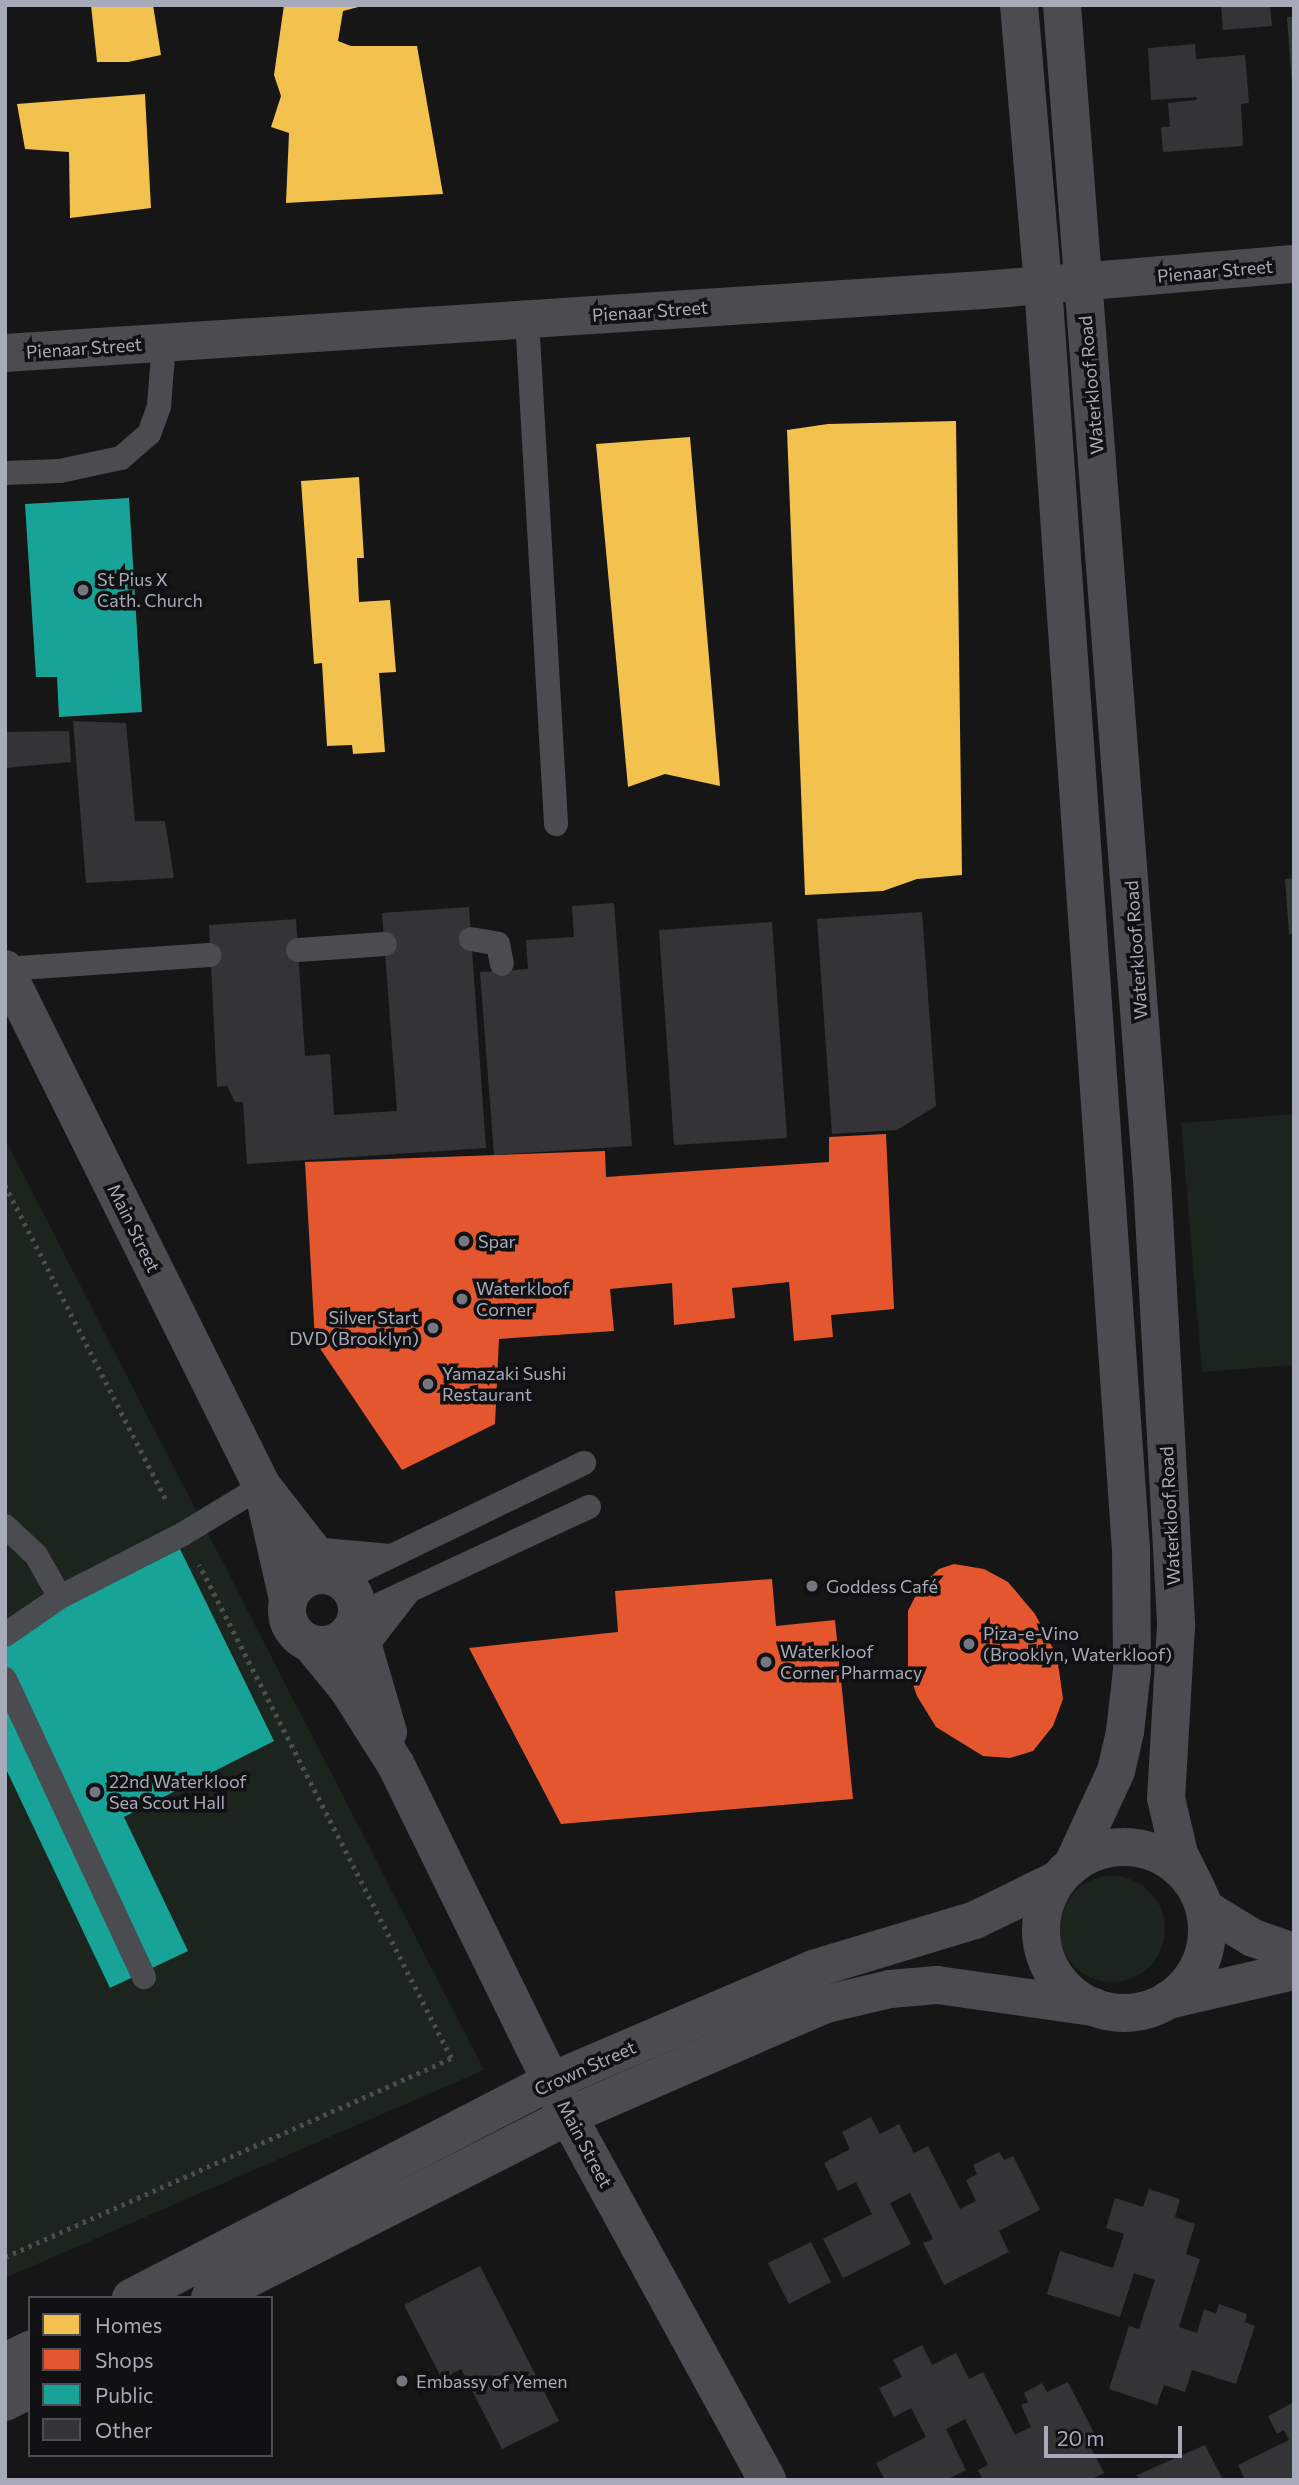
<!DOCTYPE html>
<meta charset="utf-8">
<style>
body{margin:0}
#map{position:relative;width:1299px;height:2485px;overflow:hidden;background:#161617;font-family:Commissioner,sans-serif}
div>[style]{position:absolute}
.green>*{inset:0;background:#1c241e}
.round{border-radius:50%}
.homes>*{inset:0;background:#f2c14e}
.shops>*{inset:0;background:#e4572e}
.public>*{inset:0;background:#17a398}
.building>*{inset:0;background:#343436}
.path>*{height:4.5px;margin-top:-2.25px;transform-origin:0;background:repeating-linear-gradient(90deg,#4c4c51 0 3.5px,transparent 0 8.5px)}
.service>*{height:24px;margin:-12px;padding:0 12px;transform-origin:12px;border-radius:12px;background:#4a4c50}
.minor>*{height:38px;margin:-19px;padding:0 19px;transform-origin:19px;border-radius:19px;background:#4a4c50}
.minor>.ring{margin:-19px;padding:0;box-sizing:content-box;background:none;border:38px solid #4a4c50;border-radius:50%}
.dots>*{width:19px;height:19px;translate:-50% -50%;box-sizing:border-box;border:4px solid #111013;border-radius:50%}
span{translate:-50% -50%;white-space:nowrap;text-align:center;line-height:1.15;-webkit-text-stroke:7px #111013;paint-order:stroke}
.street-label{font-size:18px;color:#a7aab8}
.poi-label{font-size:18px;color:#a7aab8}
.left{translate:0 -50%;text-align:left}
.right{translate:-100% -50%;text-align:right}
.frame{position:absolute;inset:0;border:7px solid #a7aab8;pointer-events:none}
.legend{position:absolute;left:28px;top:2296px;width:245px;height:161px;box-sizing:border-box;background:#111013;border:2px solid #4d4e55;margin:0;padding:9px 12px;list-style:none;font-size:21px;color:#a7aab8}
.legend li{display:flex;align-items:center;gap:14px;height:35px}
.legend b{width:35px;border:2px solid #4d4e55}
.scale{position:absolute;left:1044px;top:2426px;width:138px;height:32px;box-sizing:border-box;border:4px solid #a7aab8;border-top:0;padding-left:9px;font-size:21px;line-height:24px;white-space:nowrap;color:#a7aab8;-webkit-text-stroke:5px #111013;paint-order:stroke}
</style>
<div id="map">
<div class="green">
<div style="clip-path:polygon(1294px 1114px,1294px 1365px,1202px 1372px,1181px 1123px)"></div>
<div style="clip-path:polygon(5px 1139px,484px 2070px,5px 2278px)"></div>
<div class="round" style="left:1059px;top:1876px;width:106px;height:106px"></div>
</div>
<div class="homes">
<div style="clip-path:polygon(91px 5px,153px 5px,161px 55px,128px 62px,97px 62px)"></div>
<div style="clip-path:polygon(284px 5px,366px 5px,343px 11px,338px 41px,351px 46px,417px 46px,443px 194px,286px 203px,289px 133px,271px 127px,281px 96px,274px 75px)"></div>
<div style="clip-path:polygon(145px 94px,151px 208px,70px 218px,69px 152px,25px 149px,17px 104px)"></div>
<div style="clip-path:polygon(956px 421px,962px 875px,917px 879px,883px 891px,805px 895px,787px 430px,828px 424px)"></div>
<div style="clip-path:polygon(690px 437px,720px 786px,665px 774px,628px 787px,596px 444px)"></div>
<div style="clip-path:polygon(359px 477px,364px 558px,357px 558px,359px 602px,390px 600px,396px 672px,379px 673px,385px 752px,353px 754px,352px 745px,327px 746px,322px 663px,314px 664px,301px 481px)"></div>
</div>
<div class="shops">
<div style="clip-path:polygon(886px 1134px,894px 1309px,831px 1315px,833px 1337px,794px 1341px,789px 1282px,732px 1288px,735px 1318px,674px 1325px,672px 1283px,610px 1289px,614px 1331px,499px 1339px,495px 1424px,402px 1470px,315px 1341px,305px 1162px,605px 1151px,606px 1177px,829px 1162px,829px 1137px)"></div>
<div style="clip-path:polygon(954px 1564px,984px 1569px,1008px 1582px,1035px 1614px,1057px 1656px,1063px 1699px,1053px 1726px,1033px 1751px,1010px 1758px,983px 1756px,936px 1727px,917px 1696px,908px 1670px,908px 1611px,920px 1587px,939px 1569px)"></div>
<div style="clip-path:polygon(772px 1579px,776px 1626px,835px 1620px,853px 1799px,561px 1824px,469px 1648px,618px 1632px,615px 1591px)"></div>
</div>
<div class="public">
<div style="clip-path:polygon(129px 498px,142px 712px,59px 717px,57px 677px,36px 677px,25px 504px)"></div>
<div style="clip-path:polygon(180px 1549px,274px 1741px,124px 1817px,188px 1951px,110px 1988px,5px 1767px,5px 1636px)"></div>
</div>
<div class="building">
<div style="clip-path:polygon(1221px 5px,1270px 5px,1272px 26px,1223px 30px)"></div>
<div style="clip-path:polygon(1287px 17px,1294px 17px,1294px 85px,1292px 85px)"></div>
<div style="clip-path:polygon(1195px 44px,1196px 59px,1245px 55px,1249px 103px,1241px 104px,1243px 146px,1163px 152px,1161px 127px,1170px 127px,1168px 103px,1197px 100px,1196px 97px,1151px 100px,1148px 48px)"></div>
<div style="clip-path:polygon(73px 721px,126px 723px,135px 821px,165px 821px,174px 878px,86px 883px)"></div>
<div style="clip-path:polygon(69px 731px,71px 762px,5px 768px,5px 732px)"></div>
<div style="clip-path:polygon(1294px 878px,1294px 934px,1289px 934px,1285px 879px)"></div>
<div style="clip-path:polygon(614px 903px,632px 1146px,494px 1155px,480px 972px,528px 969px,526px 940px,574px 937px,572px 906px)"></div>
<div style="clip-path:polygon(469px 907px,486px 1148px,247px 1164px,243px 1102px,235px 1102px,227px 1086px,217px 1087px,209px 925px,296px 919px,305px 1056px,330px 1054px,334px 1115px,397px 1111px,382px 913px)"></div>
<div style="clip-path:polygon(922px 912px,936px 1106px,897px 1130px,832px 1134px,817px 919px)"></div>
<div style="clip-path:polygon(772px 922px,787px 1138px,674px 1145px,659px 930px)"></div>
<div style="clip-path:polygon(871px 2117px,880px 2134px,899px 2124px,914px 2153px,928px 2146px,960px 2209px,976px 2201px,966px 2180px,977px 2174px,973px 2165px,999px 2152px,1004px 2160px,1013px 2156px,1040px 2210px,999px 2231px,1009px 2252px,944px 2285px,923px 2243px,933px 2239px,910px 2193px,890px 2203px,911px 2244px,843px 2278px,823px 2239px,872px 2214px,856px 2182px,838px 2191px,824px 2163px,850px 2149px,842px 2132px)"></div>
<div style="clip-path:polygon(1149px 2189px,1180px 2199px,1175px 2217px,1195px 2224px,1186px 2254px,1200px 2259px,1179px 2327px,1197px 2333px,1204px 2309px,1216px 2314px,1219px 2304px,1247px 2314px,1245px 2322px,1255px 2326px,1236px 2384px,1192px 2370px,1185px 2392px,1164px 2385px,1157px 2405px,1109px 2389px,1129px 2326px,1139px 2329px,1155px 2280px,1134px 2273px,1120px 2317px,1047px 2294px,1060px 2251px,1113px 2268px,1124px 2234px,1106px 2228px,1115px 2198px,1143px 2207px)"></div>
<div style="clip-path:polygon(811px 2242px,831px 2282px,789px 2304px,768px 2263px)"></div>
<div style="clip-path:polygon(480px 2266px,559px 2421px,502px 2449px,461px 2369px,442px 2379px,404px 2305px)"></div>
<div style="clip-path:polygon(922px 2345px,932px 2365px,956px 2353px,969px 2379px,983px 2372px,1015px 2435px,1031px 2427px,1021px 2405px,1028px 2402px,1024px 2393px,1042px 2383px,1047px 2392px,1068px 2382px,1096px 2437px,1087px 2440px,1104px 2473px,1090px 2480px,983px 2480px,978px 2470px,988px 2465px,965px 2419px,946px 2429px,966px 2470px,946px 2480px,885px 2480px,876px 2463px,926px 2437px,911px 2408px,894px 2417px,879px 2388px,902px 2377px,893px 2360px)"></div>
<div style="clip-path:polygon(1294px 2402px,1294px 2480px,1245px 2480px,1238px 2465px,1289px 2440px,1284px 2430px,1277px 2434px,1268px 2416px)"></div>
<div style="clip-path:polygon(1205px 2445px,1223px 2480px,1140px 2480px,1137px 2475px)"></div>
</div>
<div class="path">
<div style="left:5px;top:1185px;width:355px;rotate:62.9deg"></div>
<div style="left:5px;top:2257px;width:488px;rotate:-24deg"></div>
<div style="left:451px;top:2058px;width:554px;rotate:-117.07deg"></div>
</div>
<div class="service">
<div style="left:527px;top:319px;width:506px;rotate:86.71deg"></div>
<div style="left:5px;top:473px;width:55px;rotate:-2.1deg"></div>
<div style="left:60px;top:471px;width:62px;rotate:-12deg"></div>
<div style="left:121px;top:458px;width:37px;rotate:-41deg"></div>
<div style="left:149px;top:434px;width:30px;rotate:-70deg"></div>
<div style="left:159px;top:406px;width:64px;rotate:-85.5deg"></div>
<div style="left:471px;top:939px;width:27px;rotate:10deg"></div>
<div style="left:498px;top:944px;width:20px;rotate:79deg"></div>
<div style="left:298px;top:950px;width:87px;rotate:-3.9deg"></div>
<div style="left:5px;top:969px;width:205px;rotate:-3.9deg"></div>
<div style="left:5px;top:1526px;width:42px;rotate:43.1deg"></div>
<div style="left:36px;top:1555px;width:48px;rotate:60.3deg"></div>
<div style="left:60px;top:1597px;width:138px;rotate:-27.1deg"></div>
<div style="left:183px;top:1534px;width:92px;rotate:-31.3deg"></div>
<div style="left:312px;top:1549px;width:79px;rotate:5.1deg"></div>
<div style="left:342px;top:1580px;width:269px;rotate:-25.8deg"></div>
<div style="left:357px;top:1615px;width:256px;rotate:-25deg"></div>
<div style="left:5px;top:1635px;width:67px;rotate:-34.6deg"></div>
<div style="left:366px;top:1647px;width:67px;rotate:-52.3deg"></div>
<div style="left:5px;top:1679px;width:329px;rotate:65deg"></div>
</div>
<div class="minor">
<div style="left:1019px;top:5px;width:281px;rotate:85.1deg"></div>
<div style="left:1043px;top:285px;width:1268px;rotate:86.02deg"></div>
<div style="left:1131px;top:1550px;width:120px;rotate:89.5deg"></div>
<div style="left:1132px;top:1670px;width:62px;rotate:96.4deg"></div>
<div style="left:1125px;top:1732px;width:40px;rotate:103deg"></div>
<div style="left:1116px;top:1771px;width:102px;rotate:114.8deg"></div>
<div style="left:1062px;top:5px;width:1177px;rotate:85.62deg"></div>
<div style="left:1152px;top:1179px;width:448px;rotate:86.9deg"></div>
<div style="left:1176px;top:1626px;width:172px;rotate:93.3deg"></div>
<div style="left:1166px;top:1798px;width:57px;rotate:76.9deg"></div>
<div style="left:1179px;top:1854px;width:40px;rotate:63.4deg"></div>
<div style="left:5px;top:353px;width:980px;rotate:-3.69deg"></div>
<div style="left:983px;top:290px;width:312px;rotate:-4.8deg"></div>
<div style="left:5px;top:969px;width:577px;rotate:63.57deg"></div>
<div style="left:262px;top:1486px;width:115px;rotate:52deg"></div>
<div style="left:265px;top:1498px;width:104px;rotate:77.2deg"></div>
<div class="ring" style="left:287px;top:1575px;width:32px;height:32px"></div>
<div style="left:356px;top:1622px;width:115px;rotate:73.8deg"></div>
<div style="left:311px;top:1644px;width:58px;rotate:50.6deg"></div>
<div style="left:348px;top:1689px;width:90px;rotate:57.7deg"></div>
<div style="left:396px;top:1765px;width:391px;rotate:63.9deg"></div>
<div style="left:568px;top:2116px;width:415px;rotate:61.3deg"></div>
<div class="ring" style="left:1041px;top:1847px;width:128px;height:128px"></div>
<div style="left:1204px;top:1908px;width:57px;rotate:31.5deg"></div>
<div style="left:1253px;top:1938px;width:43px;rotate:18.9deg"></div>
<div style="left:1168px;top:2000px;width:129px;rotate:-13deg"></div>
<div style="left:131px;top:2298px;width:474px;rotate:-27.3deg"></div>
<div style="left:552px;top:2081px;width:284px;rotate:-23.2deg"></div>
<div style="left:813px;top:1969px;width:169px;rotate:-16.8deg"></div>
<div style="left:975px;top:1920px;width:91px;rotate:-26deg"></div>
<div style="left:210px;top:2298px;width:402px;rotate:-26.9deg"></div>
<div style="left:568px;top:2116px;width:281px;rotate:-23.5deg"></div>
<div style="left:826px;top:2004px;width:66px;rotate:-13.2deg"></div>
<div style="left:890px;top:1989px;width:47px;rotate:-4.9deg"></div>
<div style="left:937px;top:1985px;width:159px;rotate:8deg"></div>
<div style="left:5px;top:2362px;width:28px;rotate:-26deg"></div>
<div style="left:5px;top:2402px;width:28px;rotate:-27deg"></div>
</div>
<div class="dots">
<div style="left:83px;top:590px;background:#747680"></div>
<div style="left:464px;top:1241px;background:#747680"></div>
<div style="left:462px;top:1299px;background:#747680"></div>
<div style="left:433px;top:1328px;background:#747680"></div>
<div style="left:428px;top:1384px;background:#747680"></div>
<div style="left:812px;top:1586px;background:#747680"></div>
<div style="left:969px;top:1644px;background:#747680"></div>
<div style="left:766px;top:1662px;background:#747680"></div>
<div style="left:95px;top:1792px;background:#747680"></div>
<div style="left:402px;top:2381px;background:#747680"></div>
</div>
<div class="street-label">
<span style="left:1215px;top:271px;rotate:-5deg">Pienaar Street</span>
<span style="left:650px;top:311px;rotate:-4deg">Pienaar Street</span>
<span style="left:84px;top:348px;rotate:-4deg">Pienaar Street</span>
<span style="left:1091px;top:385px;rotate:-95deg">Waterkloof Road</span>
<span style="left:1136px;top:950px;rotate:-94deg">Waterkloof Road</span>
<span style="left:134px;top:1228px;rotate:64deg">Main Street</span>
<span style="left:1170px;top:1516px;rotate:-93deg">Waterkloof Road</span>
<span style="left:585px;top:2068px;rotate:-24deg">Crown Street</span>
<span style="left:585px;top:2144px;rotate:62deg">Main Street</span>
</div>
<div class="poi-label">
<span class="left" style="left:97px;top:590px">St Pius X<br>Cath. Church</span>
<span class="left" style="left:478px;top:1241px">Spar</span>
<span class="left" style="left:476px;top:1299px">Waterkloof<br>Corner</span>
<span class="right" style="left:419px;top:1328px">Silver Start<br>DVD (Brooklyn)</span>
<span class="left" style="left:442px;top:1384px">Yamazaki Sushi<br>Restaurant</span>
<span class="left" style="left:826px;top:1586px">Goddess Café</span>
<span class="left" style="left:983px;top:1644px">Piza-e-Vino<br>(Brooklyn, Waterkloof)</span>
<span class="left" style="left:780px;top:1662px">Waterkloof<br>Corner Pharmacy</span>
<span class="left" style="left:109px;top:1792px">22nd Waterkloof<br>Sea Scout Hall</span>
<span class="left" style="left:416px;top:2381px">Embassy of Yemen</span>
</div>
<div class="frame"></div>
<ul class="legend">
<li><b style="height:19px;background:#f2c14e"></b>Homes</li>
<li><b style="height:19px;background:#e4572e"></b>Shops</li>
<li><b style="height:19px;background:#17a398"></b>Public</li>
<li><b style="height:19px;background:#343436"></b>Other</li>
</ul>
<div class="scale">20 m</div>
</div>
